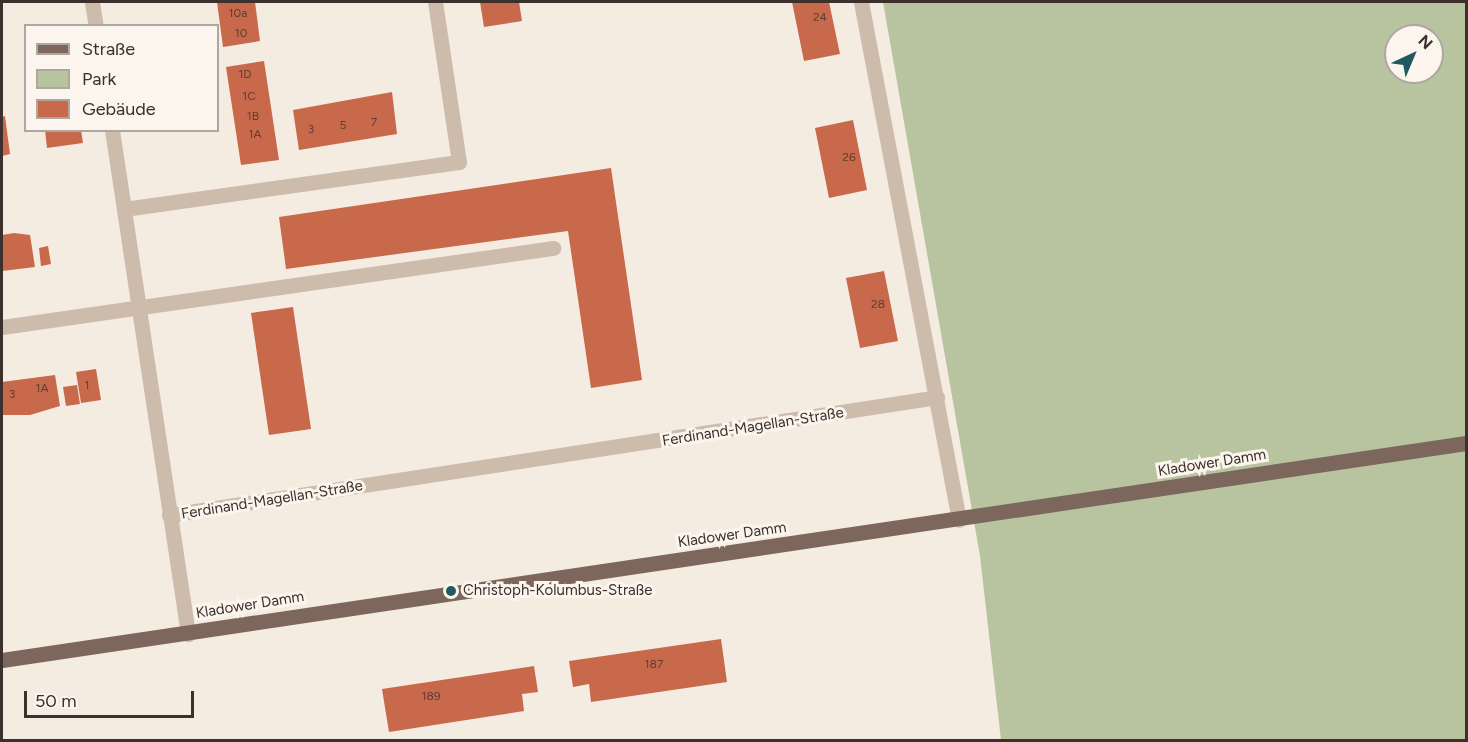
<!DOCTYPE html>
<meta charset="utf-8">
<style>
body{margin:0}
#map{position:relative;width:1468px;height:742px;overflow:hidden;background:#f4ebe1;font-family:Figtree,sans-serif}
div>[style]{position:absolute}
.green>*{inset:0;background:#b8c4a0}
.building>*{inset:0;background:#c8694b}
.minor>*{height:15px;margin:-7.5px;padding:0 7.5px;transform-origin:7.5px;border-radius:7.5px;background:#cdbbac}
.major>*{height:15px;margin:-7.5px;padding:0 7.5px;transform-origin:7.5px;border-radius:7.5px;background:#7d675c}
.dots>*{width:16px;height:16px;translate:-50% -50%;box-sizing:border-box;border:3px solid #fbf5ee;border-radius:50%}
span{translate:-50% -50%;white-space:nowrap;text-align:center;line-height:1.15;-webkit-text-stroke:6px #fbf5ee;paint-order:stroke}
.number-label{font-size:12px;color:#5e3e33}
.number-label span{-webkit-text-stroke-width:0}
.street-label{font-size:15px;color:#3b302b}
.poi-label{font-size:15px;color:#3b302b}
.left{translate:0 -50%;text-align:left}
.frame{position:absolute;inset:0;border:3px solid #3b302b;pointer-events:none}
.legend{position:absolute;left:24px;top:24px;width:195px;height:108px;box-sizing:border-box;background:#fbf5ee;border:2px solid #aea6a0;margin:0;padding:8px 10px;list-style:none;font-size:18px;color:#3b302b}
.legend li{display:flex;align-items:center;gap:12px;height:30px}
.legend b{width:30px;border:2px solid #aea6a0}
.north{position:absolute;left:1384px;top:24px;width:60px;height:60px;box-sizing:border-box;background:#fbf5ee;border:2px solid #aea6a0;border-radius:50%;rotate:44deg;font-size:16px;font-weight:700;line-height:24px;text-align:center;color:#3b302b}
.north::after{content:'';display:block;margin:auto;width:21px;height:27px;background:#1f5a5e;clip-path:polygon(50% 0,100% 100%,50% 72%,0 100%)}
.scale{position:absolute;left:24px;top:691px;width:170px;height:27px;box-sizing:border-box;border:3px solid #3b302b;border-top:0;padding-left:8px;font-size:18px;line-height:21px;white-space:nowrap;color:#3b302b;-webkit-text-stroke:4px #fbf5ee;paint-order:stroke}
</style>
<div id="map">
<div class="green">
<div style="clip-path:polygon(evenodd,883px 2px,1466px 2px,1466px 740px,1001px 740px,980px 556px,883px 2px,1396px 36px,1432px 36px,1432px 72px,1396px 72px,1396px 36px)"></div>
</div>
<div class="building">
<div style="clip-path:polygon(217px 2px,255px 2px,260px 41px,223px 47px)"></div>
<div style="clip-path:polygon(480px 2px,519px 2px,522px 21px,484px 27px)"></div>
<div style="clip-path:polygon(792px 2px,829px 2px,840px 54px,804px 61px)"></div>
<div style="clip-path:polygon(264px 61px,279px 160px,241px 165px,226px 67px)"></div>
<div style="clip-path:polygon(392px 92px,397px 134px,299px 150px,293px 110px)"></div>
<div style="clip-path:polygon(5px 116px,10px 154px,2px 156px,2px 117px)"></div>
<div style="clip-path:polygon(853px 120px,867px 190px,829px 198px,815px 128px)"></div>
<div style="clip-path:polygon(45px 130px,81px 130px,83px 143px,47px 148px)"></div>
<div style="clip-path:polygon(611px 168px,642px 380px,591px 388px,568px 231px,286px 269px,279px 217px)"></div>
<div style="clip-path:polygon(14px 233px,30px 235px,35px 267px,2px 271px,2px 235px)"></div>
<div style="clip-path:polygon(48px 246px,51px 264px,41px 266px,39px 248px)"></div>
<div style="clip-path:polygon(884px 271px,898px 341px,860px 348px,846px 278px)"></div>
<div style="clip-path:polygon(293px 307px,311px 429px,269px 435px,251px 313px)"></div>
<div style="clip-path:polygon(96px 369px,101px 400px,81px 403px,76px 372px)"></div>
<div style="clip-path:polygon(55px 375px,60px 406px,30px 415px,2px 415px,2px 382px)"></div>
<div style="clip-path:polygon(77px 385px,80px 404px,66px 406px,63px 387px)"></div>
<div style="clip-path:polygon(721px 639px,727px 682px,591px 702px,589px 684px,573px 687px,569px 661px)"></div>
<div style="clip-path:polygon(534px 666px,538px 692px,522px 694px,524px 711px,389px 732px,382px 689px)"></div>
</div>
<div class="minor">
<div style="left:92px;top:2px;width:24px;rotate:81deg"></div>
<div style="left:861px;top:2px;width:527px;rotate:79.29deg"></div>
<div style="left:112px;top:130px;width:510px;rotate:81.42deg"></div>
<div style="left:124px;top:209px;width:338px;rotate:-8deg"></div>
<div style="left:459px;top:162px;width:162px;rotate:-98.5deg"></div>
<div style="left:2px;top:327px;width:557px;rotate:-8.16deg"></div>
<div style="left:169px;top:515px;width:777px;rotate:-8.73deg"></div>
</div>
<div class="major">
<div style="left:2px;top:660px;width:1480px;rotate:-8.43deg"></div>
</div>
<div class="dots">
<div style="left:451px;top:591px;background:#1f5a5e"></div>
</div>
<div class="number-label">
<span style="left:238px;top:14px">10a</span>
<span style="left:820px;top:18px">24</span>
<span style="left:241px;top:34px">10</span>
<span style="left:245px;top:75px">1D</span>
<span style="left:249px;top:97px">1C</span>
<span style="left:253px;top:117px">1B</span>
<span style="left:374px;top:123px">7</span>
<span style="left:343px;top:126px">5</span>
<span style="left:311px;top:130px">3</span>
<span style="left:255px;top:135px">1A</span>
<span style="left:849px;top:158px">26</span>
<span style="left:878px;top:305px">28</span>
<span style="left:87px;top:386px">1</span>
<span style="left:42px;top:389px">1A</span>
<span style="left:12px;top:395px">3</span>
<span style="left:654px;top:665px">187</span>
<span style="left:431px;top:697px">189</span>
</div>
<div class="street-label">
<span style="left:753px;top:427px;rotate:-9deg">Ferdinand-Magellan-Straße</span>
<span style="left:1212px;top:463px;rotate:-9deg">Kladower Damm</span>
<span style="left:272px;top:500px;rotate:-9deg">Ferdinand-Magellan-Straße</span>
<span style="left:732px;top:535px;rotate:-8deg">Kladower Damm</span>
<span style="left:250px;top:605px;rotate:-9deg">Kladower Damm</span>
</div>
<div class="poi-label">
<span class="left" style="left:463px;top:591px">Christoph-Kolumbus-Straße</span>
</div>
<div class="frame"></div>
<ul class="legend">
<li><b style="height:8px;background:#7d675c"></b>Straße</li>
<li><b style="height:16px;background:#b8c4a0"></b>Park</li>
<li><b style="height:16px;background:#c8694b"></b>Gebäude</li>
</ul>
<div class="north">N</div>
<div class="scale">50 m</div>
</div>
